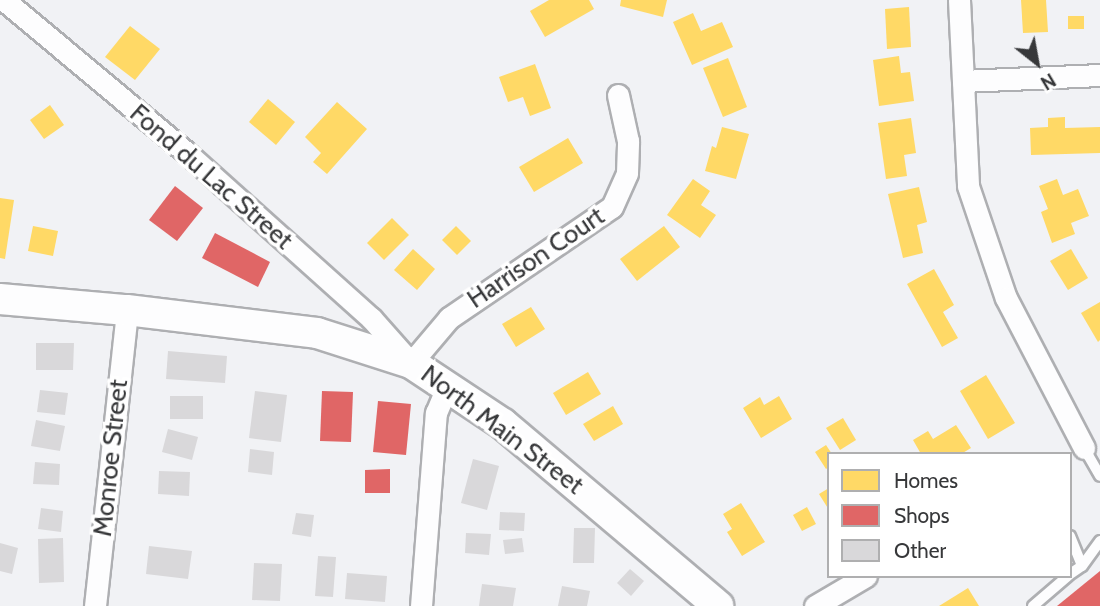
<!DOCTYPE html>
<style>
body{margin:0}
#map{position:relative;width:1100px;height:606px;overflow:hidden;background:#f1f2f5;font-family:Cabin,sans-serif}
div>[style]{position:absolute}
.homes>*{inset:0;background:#ffd966}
.shops>*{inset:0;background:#e06666}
.building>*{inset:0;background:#d9d8da}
.roads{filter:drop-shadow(2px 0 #aeafb2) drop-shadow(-2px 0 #aeafb2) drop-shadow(0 2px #aeafb2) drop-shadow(0 -2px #aeafb2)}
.lane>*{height:10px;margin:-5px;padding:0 5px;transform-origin:5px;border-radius:5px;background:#fdfdfe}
.street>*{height:21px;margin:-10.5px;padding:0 10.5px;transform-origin:10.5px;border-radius:10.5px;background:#fdfdfe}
.secondary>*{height:30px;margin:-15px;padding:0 15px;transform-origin:15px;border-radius:15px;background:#fdfdfe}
span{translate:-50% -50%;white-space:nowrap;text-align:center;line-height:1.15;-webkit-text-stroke:7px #fff;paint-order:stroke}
.street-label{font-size:26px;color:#37383a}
.legend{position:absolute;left:827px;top:452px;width:245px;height:126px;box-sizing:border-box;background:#fff;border:2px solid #afafb0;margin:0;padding:9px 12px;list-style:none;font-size:21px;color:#37383a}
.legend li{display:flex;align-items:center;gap:14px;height:35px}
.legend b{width:35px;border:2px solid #afafb0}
.north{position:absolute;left:1002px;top:28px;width:70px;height:70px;-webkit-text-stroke:5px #fff;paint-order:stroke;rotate:149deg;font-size:19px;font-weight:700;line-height:28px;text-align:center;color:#37383a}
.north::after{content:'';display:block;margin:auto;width:24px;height:32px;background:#37383a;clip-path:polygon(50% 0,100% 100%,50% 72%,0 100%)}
</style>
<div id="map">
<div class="homes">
<div style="clip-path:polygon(549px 0,589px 0,594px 9px,545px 37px,530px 11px)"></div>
<div style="clip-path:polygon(621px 0,667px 0,663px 17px,620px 6px)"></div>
<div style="clip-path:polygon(1021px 0,1046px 0,1048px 32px,1023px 33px)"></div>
<div style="clip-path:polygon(909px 7px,911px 47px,887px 49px,885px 9px)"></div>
<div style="clip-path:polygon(693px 13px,701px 31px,722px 22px,733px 47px,692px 65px,673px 22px)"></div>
<div style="clip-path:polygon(1068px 16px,1084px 16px,1084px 29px,1068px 29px)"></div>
<div style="clip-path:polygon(130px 26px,160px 49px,135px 80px,105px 57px)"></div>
<div style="clip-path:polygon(899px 56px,901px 73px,910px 72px,914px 101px,879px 106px,873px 60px)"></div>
<div style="clip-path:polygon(728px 58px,747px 107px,723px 117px,703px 68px)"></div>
<div style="clip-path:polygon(535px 64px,551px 108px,530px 116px,523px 97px,508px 102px,499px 77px)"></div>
<div style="clip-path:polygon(268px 99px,295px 122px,276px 145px,249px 122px)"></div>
<div style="clip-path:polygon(337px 102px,367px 129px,327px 174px,313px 162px,321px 153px,305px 137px)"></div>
<div style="clip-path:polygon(50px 105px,64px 125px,44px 139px,30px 120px)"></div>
<div style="clip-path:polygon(1065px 117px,1065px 128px,1100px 127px,1100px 153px,1031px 155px,1030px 128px,1048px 127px,1048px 118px)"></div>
<div style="clip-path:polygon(911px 118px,916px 153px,904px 155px,907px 176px,886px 179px,878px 123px)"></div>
<div style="clip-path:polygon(722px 127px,749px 134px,736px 179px,705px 171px,712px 146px,716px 148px)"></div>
<div style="clip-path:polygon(568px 138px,583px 163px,534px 192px,519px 167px)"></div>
<div style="clip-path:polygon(693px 179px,710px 191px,701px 205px,716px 215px,700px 238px,667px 215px)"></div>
<div style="clip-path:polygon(1057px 179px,1063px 195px,1078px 189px,1089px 216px,1071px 223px,1075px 234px,1052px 243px,1041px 212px,1048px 209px,1039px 186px)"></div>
<div style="clip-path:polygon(919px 187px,927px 222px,917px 225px,923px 253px,903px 258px,888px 194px)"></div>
<div style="clip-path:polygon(0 198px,14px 200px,5px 259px,0 258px)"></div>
<div style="clip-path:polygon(392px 218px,409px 235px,384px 260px,367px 243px)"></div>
<div style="clip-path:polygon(33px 226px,58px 231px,53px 256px,28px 251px)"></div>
<div style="clip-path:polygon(456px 226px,471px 241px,457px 255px,442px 240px)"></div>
<div style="clip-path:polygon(664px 226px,680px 247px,637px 281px,620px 259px)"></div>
<div style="clip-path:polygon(413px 249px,435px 269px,417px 290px,394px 270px)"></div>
<div style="clip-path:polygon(1071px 249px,1088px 278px,1068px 290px,1050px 261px)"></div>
<div style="clip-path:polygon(934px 269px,954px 305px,943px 312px,958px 338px,942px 347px,907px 284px)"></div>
<div style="clip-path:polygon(1100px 302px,1100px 340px,1098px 342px,1081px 313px)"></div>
<div style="clip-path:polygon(531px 307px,545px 329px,516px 347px,502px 324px)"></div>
<div style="clip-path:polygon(588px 372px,601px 394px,566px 415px,553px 393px)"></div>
<div style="clip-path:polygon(986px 375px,1015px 423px,988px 439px,960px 391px)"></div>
<div style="clip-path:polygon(779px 396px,792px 419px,761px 438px,743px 408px,760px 397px,764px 405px)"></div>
<div style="clip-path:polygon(613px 406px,623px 424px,594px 441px,583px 424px)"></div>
<div style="clip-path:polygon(843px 418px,856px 440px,840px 450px,826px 428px)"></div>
<div style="clip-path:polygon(956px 425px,971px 448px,961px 454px,921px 454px,913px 440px,928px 431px,933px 439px)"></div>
<div style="clip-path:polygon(826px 445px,832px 454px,829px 454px,829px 467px,826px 469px,815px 452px)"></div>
<div style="clip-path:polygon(829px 488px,829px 510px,819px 494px)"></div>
<div style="clip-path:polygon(741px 503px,765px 542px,742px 556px,727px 532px,732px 529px,723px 514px)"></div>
<div style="clip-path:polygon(807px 507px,816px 524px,802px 531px,793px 515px)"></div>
<div style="clip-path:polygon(968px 588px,979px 606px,939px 606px)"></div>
</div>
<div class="shops">
<div style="clip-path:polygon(175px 186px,203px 208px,177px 241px,149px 220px)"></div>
<div style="clip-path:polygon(215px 233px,270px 262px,258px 287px,202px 258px)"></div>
<div style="clip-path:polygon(322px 391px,353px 392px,351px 442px,320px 441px)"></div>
<div style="clip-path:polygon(378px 401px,411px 404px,406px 455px,373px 452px)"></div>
<div style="clip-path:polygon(390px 469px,390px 493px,365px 493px,365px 470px)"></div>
<div style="clip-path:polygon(1100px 571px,1100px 606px,1057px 606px)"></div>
</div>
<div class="building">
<div style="clip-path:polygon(36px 343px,74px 343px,73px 370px,36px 370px)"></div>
<div style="clip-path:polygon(168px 351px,227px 356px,225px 383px,166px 379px)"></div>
<div style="clip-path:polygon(40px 390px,68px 393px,65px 415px,37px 412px)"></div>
<div style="clip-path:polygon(255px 391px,287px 395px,281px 442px,249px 438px)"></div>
<div style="clip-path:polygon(170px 396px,203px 396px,203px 419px,170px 419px)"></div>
<div style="clip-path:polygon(36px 420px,65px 426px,60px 451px,31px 446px)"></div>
<div style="clip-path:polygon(168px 429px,198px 437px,192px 460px,162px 452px)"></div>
<div style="clip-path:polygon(250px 449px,274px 452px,272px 475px,248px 472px)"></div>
<div style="clip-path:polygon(473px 459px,499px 466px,487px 510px,461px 503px)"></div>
<div style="clip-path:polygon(35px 462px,60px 464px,59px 485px,33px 484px)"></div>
<div style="clip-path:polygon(159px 471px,190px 472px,189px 496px,158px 494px)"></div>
<div style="clip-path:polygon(41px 508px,63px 511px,61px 532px,38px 529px)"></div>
<div style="clip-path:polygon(500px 512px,525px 513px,524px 531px,499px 530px)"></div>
<div style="clip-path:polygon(296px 513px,314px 515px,311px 537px,292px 534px)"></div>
<div style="clip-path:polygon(574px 528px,595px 528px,594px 563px,573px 563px)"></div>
<div style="clip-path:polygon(466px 533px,491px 534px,489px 555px,465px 553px)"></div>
<div style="clip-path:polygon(63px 538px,64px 582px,39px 583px,38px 539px)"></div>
<div style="clip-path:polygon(522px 538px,524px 552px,505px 554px,503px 540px)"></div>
<div style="clip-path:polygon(0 543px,18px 548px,12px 574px,0 571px)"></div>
<div style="clip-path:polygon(149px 546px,192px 551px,188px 579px,146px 574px)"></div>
<div style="clip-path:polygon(318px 556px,336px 557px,333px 597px,315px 596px)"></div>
<div style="clip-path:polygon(254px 563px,282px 564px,280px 601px,252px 600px)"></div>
<div style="clip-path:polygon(630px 569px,644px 581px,631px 596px,617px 583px)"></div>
<div style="clip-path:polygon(347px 573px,387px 576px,385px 602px,345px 599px)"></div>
<div style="clip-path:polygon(482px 584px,516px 588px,513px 606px,479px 606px)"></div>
<div style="clip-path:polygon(562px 586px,590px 591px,587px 606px,558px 606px)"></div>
</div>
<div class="roads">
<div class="lane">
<div style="left:1084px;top:448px;width:32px;rotate:60deg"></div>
<div style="left:1070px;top:536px;width:32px;rotate:68deg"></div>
<div style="left:1070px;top:574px;width:14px;rotate:-34deg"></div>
<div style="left:1082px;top:566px;width:31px;rotate:-54deg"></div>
<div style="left:1033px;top:606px;width:46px;rotate:-40.6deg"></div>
</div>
<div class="street">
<div style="left:4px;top:0;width:240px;rotate:39.9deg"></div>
<div style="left:188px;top:154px;width:246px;rotate:41.9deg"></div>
<div style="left:371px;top:318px;width:60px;rotate:48.4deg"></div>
<div style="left:411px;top:363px;width:59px;rotate:-49.8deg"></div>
<div style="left:449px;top:318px;width:197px;rotate:-34.3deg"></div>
<div style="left:612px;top:207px;width:37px;rotate:-66deg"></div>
<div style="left:627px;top:173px;width:32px;rotate:-88deg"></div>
<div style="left:628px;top:141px;width:47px;rotate:-102.3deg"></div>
<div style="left:959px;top:0;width:186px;rotate:87.2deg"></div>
<div style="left:968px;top:186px;width:118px;rotate:71.3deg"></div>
<div style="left:1006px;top:298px;width:169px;rotate:62.5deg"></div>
<div style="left:963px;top:81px;width:137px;rotate:-2.5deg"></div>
<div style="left:95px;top:606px;width:298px;rotate:-83.8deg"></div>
<div style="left:421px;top:606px;width:194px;rotate:-85.6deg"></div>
<div style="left:436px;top:413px;width:28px;rotate:-67deg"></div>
<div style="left:815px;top:606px;width:59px;rotate:-30.5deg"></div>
</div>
<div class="secondary">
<div style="left:0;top:299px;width:127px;rotate:5deg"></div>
<div style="left:127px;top:310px;width:191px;rotate:6.9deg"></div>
<div style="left:317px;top:333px;width:99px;rotate:17.7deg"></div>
<div style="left:411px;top:363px;width:110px;rotate:33.5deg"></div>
<div style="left:503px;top:424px;width:282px;rotate:40.2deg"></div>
</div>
</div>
<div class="street-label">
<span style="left:211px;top:177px;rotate:41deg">Fond du Lac Street</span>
<span style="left:536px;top:258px;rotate:-34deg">Harrison Court</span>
<span style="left:502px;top:430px;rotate:37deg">North Main Street</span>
<span style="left:111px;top:458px;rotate:-84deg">Monroe Street</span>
</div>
<ul class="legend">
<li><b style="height:19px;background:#ffd966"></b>Homes</li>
<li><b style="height:19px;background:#e06666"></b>Shops</li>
<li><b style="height:19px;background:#d9d8da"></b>Other</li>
</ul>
<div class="north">N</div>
</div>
